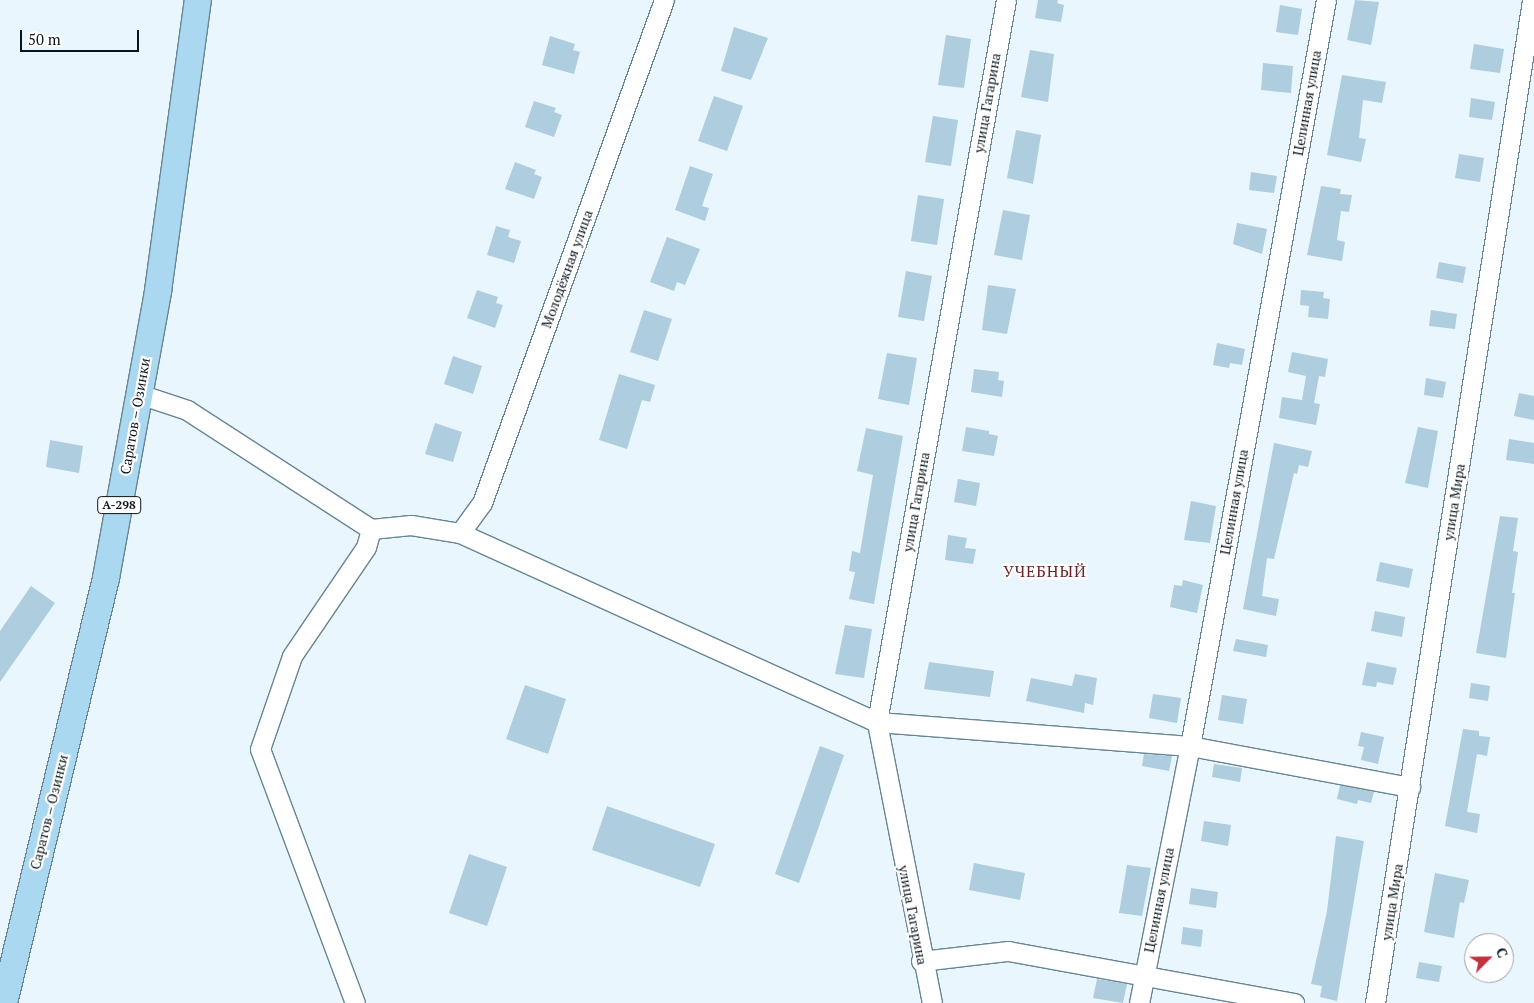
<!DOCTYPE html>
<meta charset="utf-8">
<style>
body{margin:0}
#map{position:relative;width:1534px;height:1003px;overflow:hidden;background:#e9f6fd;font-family:"PT Serif",serif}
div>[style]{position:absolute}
.building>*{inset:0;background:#aecdde}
.roads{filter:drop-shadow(1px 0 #678594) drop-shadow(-1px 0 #678594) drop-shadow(0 1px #678594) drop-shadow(0 -1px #678594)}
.minor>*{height:19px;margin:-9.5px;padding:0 9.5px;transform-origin:9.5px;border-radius:9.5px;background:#fff}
.highway>*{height:26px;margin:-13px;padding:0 13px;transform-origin:13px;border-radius:13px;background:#a9d8f0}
span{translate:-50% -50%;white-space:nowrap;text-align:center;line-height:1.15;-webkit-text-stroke:4.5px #fff;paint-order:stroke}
.shield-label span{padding:1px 4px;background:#fff;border:1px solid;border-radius:4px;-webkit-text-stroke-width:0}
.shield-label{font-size:12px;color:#0a151b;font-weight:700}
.street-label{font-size:14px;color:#0a151b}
.quarter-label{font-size:16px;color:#6d272a;letter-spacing:1px}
.north{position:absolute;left:1464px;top:933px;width:50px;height:50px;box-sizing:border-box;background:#fff;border:1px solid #9da1a4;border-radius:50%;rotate:67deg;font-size:14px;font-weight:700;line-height:20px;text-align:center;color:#0a151b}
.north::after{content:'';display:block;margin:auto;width:18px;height:22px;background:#c1313f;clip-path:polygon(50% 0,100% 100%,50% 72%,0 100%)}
.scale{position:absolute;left:20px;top:30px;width:119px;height:22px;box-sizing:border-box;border:2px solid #0a151b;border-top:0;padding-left:6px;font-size:15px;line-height:18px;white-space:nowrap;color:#0a151b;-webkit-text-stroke:4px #fff;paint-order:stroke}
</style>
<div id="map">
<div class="building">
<div style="clip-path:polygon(1038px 0,1058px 0,1057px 3px,1064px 5px,1061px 22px,1035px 18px)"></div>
<div style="clip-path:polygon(1355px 0,1379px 2px,1371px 45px,1347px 40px)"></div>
<div style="clip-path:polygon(1280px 5px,1302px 9px,1298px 35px,1276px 32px)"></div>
<div style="clip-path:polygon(734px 27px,768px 38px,751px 80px,721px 71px)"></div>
<div style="clip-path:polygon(946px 35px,971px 39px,964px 88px,938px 85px)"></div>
<div style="clip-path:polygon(550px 36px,575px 44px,573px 50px,580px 52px,574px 74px,542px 65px)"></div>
<div style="clip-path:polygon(1474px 44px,1504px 49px,1500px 73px,1470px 69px)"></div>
<div style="clip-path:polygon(1030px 50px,1054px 54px,1048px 102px,1021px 97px)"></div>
<div style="clip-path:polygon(1263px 63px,1293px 66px,1291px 93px,1261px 90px)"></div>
<div style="clip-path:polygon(1342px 75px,1386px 82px,1382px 103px,1363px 100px,1359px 138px,1366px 139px,1361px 162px,1327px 155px)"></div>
<div style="clip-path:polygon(714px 96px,743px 106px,727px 151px,698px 141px)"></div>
<div style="clip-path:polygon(1471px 98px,1495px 102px,1492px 120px,1469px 117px)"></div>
<div style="clip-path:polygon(534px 101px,556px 108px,554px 112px,562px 115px,554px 137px,525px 127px)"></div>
<div style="clip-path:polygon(933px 116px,958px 120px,951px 166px,925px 162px)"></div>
<div style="clip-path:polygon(1016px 130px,1041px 135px,1033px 184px,1007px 178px)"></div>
<div style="clip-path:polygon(1459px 154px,1484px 158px,1480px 182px,1455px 178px)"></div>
<div style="clip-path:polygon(515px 162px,536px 170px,534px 174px,542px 177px,534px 199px,505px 189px)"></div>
<div style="clip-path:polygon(690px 166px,713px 174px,702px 206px,709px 208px,705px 221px,675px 210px)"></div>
<div style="clip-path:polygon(1251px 172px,1277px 176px,1274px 193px,1249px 190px)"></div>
<div style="clip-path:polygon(1321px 186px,1341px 189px,1340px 194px,1352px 195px,1349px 212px,1341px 211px,1337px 240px,1345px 242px,1342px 261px,1307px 255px)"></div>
<div style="clip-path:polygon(918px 195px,944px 199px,937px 245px,911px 241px)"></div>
<div style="clip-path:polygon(1003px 210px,1030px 215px,1022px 260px,994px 255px)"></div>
<div style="clip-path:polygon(1237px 223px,1267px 229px,1262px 254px,1233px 244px)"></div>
<div style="clip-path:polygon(496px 226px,510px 230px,508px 237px,521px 241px,514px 263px,487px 255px)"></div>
<div style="clip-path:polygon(667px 237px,700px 249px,685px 285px,677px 282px,674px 291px,650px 282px)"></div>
<div style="clip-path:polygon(1439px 262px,1466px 267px,1463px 283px,1436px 278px)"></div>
<div style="clip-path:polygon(906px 271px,932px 276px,924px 321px,898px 317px)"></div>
<div style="clip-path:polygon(988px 285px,1016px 289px,1007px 334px,982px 330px)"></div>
<div style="clip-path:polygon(477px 290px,498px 297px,496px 303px,503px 305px,495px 328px,467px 318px)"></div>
<div style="clip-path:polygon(1301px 290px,1324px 292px,1323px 298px,1330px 299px,1328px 319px,1308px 317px,1309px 306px,1300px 305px)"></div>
<div style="clip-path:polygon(644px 310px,672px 319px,658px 361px,630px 352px)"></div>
<div style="clip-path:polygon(1431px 310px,1457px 314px,1455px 329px,1429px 326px)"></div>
<div style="clip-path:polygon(1217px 343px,1245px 349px,1242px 365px,1230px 363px,1229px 368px,1213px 365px)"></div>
<div style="clip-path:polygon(1292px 352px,1328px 359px,1325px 377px,1319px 376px,1314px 403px,1320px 404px,1316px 425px,1279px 418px,1282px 397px,1302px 400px,1306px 376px,1288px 372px)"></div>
<div style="clip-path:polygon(887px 353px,917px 358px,909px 405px,878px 399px)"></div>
<div style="clip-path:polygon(453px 356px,482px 366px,473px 394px,444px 384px)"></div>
<div style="clip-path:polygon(974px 369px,999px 372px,998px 380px,1004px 381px,1002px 397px,971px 392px)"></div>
<div style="clip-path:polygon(619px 374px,655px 385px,650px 402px,642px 400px,627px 449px,599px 440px)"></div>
<div style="clip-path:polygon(1426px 378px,1446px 382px,1443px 398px,1424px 395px)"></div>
<div style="clip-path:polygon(1519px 393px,1534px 396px,1534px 420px,1514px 416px)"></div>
<div style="clip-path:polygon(435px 423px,462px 432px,453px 462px,425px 454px)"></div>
<div style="clip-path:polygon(966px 427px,989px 431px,989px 434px,998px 436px,994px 456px,962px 451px)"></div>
<div style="clip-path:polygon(1418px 427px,1438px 431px,1428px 488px,1405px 483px)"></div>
<div style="clip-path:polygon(866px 428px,903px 436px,874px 604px,849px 599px,855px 572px,849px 571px,852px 551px,860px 553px,873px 475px,857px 471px)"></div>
<div style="clip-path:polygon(1509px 439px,1534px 443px,1534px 464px,1506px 460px)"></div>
<div style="clip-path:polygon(50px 440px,83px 446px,79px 473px,46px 467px)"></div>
<div style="clip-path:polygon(1274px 443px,1312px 451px,1308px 467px,1299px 465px,1297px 474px,1294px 473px,1274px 559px,1267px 558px,1262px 596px,1279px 599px,1276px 616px,1243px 609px)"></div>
<div style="clip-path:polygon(958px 479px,980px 483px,976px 506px,954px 502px)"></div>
<div style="clip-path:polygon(1191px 501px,1216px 506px,1210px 543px,1184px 540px)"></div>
<div style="clip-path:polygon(1500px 516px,1518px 518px,1513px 551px,1518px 552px,1512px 593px,1515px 593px,1506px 658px,1476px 653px)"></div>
<div style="clip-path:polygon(948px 535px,967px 538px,965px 548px,976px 549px,973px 564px,945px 560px)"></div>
<div style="clip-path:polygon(1380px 562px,1413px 569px,1409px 588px,1376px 581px)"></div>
<div style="clip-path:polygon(1183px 580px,1203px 585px,1197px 613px,1170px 607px,1174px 585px,1182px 586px)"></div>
<div style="clip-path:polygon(31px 586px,55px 603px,0 682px,0 631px)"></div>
<div style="clip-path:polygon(1375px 611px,1405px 617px,1402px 637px,1371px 631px)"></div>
<div style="clip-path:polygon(845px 625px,872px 629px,864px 678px,835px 674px)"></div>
<div style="clip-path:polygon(1236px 639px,1268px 645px,1266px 657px,1233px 651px)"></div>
<div style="clip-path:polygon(929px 662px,994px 671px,990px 697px,924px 689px)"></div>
<div style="clip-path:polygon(1367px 662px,1397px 668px,1393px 685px,1377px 682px,1376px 687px,1362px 685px)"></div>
<div style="clip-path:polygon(1075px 674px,1097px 678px,1093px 705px,1085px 703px,1084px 713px,1026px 701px,1031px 678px,1072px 686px)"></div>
<div style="clip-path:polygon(1471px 683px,1490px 686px,1488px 701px,1469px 698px)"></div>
<div style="clip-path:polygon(525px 685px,566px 699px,548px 754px,506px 739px)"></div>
<div style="clip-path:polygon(1153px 694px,1181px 698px,1177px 723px,1149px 718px)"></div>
<div style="clip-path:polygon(1222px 695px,1247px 699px,1243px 724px,1218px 720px)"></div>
<div style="clip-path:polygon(1463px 729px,1479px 731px,1479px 736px,1490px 737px,1487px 756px,1477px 754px,1467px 812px,1480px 814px,1477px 833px,1445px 826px)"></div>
<div style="clip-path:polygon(1361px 732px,1384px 737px,1378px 764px,1361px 760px,1364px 747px,1358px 746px)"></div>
<div style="clip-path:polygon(820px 746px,844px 755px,799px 883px,775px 874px)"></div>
<div style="clip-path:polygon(1144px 754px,1172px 756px,1169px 771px,1142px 766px)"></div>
<div style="clip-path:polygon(1214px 764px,1242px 768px,1240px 782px,1212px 777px)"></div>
<div style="clip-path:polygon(1340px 785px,1374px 792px,1371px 803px,1358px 800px,1357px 804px,1337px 799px)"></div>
<div style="clip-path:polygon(607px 806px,715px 844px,700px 887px,592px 850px)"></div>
<div style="clip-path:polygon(1204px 821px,1231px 825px,1228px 846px,1201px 841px)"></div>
<div style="clip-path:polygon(1336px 836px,1364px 841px,1337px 1001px,1320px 997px,1322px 986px,1311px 984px,1327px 911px)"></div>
<div style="clip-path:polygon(469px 854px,507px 867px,487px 926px,449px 913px)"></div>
<div style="clip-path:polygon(974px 863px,1025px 873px,1020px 900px,969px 890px)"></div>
<div style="clip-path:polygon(1127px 865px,1151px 868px,1142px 916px,1119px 913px)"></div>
<div style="clip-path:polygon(1435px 873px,1469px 880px,1464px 903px,1460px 902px,1454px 938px,1424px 932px)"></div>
<div style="clip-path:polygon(1191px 888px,1218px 892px,1216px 908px,1189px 904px)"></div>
<div style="clip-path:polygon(1183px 927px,1203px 930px,1201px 947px,1181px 944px)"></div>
<div style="clip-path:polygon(1419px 962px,1442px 966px,1439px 982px,1416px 978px)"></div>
<div style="clip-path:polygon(1097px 979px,1127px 984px,1123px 1003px,1093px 998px)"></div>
</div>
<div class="roads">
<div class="minor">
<div style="left:139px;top:394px;width:51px;rotate:18.4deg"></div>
<div style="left:187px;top:410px;width:219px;rotate:32.9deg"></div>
<div style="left:371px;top:529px;width:40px;rotate:-5.7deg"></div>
<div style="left:411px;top:525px;width:50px;rotate:9.3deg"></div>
<div style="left:460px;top:533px;width:458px;rotate:24.4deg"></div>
<div style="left:877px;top:722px;width:314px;rotate:4.4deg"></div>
<div style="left:1190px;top:746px;width:224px;rotate:10.6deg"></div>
<div style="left:460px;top:533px;width:37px;rotate:-54deg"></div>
<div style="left:482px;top:503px;width:535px;rotate:-70.11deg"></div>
<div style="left:921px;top:961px;width:88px;rotate:-6.6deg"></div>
<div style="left:1008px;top:951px;width:291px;rotate:10.3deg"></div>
<div style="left:355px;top:1003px;width:271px;rotate:-110.5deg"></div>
<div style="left:260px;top:749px;width:98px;rotate:-71deg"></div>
<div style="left:292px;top:656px;width:132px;rotate:-55.8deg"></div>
<div style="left:366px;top:547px;width:19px;rotate:-74deg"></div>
<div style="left:932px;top:1003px;width:286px;rotate:-101.1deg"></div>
<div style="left:877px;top:722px;width:733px;rotate:-79.87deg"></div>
<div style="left:1139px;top:1003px;width:262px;rotate:-78.8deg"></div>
<div style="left:1190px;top:746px;width:758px;rotate:-79.67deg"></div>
<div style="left:1375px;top:1003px;width:1015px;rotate:-81.1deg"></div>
</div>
<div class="highway">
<div style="left:4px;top:1003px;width:437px;rotate:-76.5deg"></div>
<div style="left:106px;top:578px;width:292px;rotate:-79.7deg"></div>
<div style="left:158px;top:291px;width:294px;rotate:-82.2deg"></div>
</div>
</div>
<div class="shield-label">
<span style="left:119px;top:505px">А-298</span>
</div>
<div class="street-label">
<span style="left:987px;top:103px;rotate:-80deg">улица Гагарина</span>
<span style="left:1307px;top:103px;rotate:-80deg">Целинная улица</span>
<span style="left:567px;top:269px;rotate:-70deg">Молодёжная улица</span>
<span style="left:135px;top:416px;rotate:-80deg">Саратов – Озинки</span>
<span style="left:916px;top:502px;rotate:-80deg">улица Гагарина</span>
<span style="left:1234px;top:502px;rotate:-80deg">Целинная улица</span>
<span style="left:1454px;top:502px;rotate:-81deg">улица Мира</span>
<span style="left:49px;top:812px;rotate:-76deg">Саратов – Озинки</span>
<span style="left:1159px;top:900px;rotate:-79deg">Целинная улица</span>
<span style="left:1392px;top:902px;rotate:-81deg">улица Мира</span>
<span style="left:913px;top:915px;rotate:79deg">улица Гагарина</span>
</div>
<div class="quarter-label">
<span style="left:1045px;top:571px">УЧЕБНЫЙ</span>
</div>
<div class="north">С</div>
<div class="scale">50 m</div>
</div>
